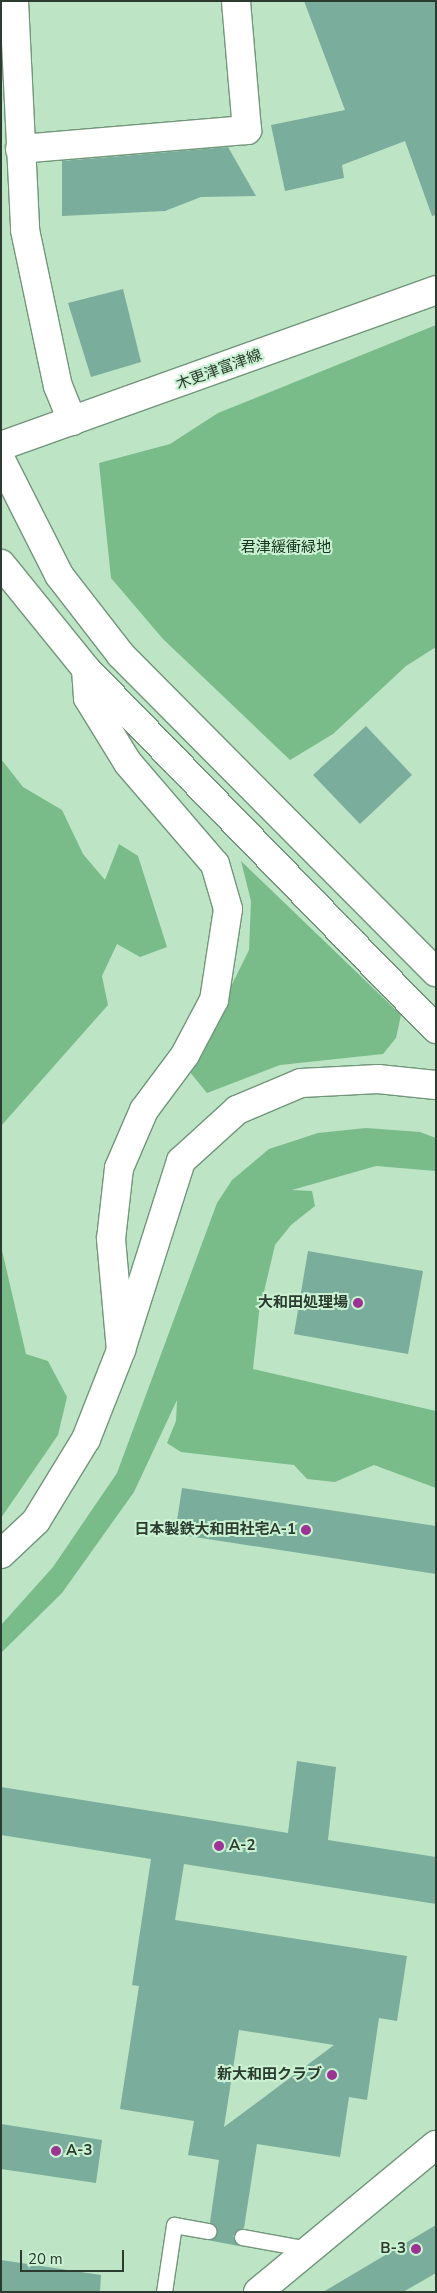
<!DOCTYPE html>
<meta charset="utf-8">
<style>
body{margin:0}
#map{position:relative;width:437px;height:2293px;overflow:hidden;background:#bde4c5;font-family:"Nunito Sans","Noto Sans JP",sans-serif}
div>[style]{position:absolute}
.green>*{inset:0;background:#79bc8a}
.building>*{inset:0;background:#7bad9c}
.roads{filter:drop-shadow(1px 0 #719679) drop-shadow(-1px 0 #719679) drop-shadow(0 1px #719679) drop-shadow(0 -1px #719679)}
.lane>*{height:15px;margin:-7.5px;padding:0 7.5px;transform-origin:7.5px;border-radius:7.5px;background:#fff}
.street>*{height:28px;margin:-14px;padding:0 14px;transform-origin:14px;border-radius:14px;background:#fff}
.secondary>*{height:28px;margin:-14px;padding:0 14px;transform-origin:14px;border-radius:14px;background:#fff}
.primary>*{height:28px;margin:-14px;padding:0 14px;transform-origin:14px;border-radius:14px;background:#fff}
.dots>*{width:14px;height:14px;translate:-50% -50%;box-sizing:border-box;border:2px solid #caf2d2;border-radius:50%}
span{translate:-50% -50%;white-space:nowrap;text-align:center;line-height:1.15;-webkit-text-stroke:4px #caf2d2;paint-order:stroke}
.street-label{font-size:15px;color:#2b3b2f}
.park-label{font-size:15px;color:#14341d}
.poi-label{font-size:15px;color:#2b3b2f;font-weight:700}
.right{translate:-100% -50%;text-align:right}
.left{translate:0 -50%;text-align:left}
.frame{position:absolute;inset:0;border:2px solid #2b3b2f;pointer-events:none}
.scale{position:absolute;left:20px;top:2250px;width:104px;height:22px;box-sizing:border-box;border:2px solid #2b3b2f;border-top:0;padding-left:6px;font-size:15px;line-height:18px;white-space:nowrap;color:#2b3b2f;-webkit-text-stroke:4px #caf2d2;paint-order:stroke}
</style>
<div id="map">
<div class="green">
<div style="clip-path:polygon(436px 325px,436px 647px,406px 666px,333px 734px,290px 760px,163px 639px,111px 578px,99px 463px,170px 444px,218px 413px)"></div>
<div style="clip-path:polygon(1px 759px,23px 787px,62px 810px,83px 854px,105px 880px,119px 844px,138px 856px,167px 947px,140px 957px,117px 944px,102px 976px,108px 1005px,1px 1126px)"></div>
<div style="clip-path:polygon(241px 861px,401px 1015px,396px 1038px,383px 1054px,280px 1065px,207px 1093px,189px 1071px,249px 950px,251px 901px)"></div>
<div style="clip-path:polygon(366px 1128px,420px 1132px,436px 1138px,436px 1171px,376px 1166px,292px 1190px,312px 1191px,315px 1206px,291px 1225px,275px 1245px,259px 1313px,253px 1369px,436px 1411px,436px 1488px,374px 1465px,335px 1482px,307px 1479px,294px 1465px,181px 1452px,167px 1443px,176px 1421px,177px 1400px,134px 1492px,62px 1593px,1px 1653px,1px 1625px,53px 1567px,117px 1473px,217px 1203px,232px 1180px,269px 1149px,318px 1133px)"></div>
<div style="clip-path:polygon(1px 1246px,26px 1354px,48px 1361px,67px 1397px,58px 1435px,1px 1518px)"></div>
</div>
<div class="building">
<div style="clip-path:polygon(304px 1px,436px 1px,436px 215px,432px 216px,405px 141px,342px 165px,344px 178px,285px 191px,271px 125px,345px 110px)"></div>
<div style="clip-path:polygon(228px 147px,256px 196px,201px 197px,165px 211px,62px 216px,62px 161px)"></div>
<div style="clip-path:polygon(123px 289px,141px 362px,91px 377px,68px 303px)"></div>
<div style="clip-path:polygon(366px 726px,412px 775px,360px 824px,313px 775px)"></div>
<div style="clip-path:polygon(308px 1251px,423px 1271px,408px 1354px,294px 1334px)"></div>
<div style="clip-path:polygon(182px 1488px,436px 1526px,436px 1574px,175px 1534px)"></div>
<div style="clip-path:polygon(evenodd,297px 1761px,336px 1767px,328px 1840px,436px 1857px,436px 1904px,184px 1864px,175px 1920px,407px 1956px,397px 2021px,379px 2018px,367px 2100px,349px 2097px,340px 2157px,257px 2144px,244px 2228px,233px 2236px,239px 2246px,207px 2240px,217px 2232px,210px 2222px,219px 2160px,188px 2155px,194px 2121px,120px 2109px,139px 1986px,132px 1985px,151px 1859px,1px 1835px,1px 1787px,288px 1833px,297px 1761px,239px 2030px,334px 2045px,224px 2127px,239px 2030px)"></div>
<div style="clip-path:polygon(1px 2124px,102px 2140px,96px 2183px,1px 2169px)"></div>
<div style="clip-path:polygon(436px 2225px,436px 2273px,403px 2292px,323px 2292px)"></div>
<div style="clip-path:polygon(1px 2260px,101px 2275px,100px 2292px,1px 2292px)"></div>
</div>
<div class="roads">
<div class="lane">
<div style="left:242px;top:2237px;width:68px;rotate:10.2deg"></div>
<div style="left:164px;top:2292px;width:68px;rotate:-81.5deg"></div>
<div style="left:174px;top:2225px;width:35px;rotate:10deg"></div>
</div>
<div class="street">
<div style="left:14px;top:1px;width:229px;rotate:87.2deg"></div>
<div style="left:25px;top:230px;width:159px;rotate:78.1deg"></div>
<div style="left:58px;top:386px;width:38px;rotate:68deg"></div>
<div style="left:20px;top:149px;width:228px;rotate:-4.8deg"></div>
<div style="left:247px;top:130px;width:129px;rotate:-94.9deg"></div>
<div style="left:86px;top:669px;width:29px;rotate:86deg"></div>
<div style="left:88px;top:698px;width:76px;rotate:58.4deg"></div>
<div style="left:128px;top:763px;width:133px;rotate:49.3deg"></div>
<div style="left:215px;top:864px;width:47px;rotate:73.9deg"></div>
<div style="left:228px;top:909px;width:92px;rotate:98.7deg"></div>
<div style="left:214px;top:1000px;width:62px;rotate:117.8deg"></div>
<div style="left:185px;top:1055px;width:69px;rotate:126.7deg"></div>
<div style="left:144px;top:1110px;width:63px;rotate:113.3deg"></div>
<div style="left:119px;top:1168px;width:71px;rotate:96.4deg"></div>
<div style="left:111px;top:1239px;width:111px;rotate:84.9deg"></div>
<div style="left:258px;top:2292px;width:231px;rotate:-39.6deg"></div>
</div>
<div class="secondary">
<div style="left:1px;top:460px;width:129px;rotate:63.2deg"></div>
<div style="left:59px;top:575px;width:101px;rotate:52.2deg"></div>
<div style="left:121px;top:655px;width:447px;rotate:45.2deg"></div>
<div style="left:1px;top:564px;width:135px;rotate:51deg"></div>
<div style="left:86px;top:669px;width:502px;rotate:45.81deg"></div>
<div style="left:1px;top:1554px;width:48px;rotate:-43.3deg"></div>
<div style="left:36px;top:1521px;width:96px;rotate:-58.6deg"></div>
<div style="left:86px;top:1439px;width:96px;rotate:-68.5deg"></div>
<div style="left:121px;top:1350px;width:198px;rotate:-72.4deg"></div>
<div style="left:181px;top:1161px;width:76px;rotate:-42.3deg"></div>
<div style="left:237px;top:1110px;width:69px;rotate:-22.9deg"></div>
<div style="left:301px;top:1083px;width:77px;rotate:-3deg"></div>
<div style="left:378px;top:1079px;width:58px;rotate:5.9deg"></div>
</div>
<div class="primary">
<div style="left:1px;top:446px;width:462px;rotate:-19.7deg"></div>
</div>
</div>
<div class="dots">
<div style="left:358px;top:1303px;background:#9c3294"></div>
<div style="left:306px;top:1530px;background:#9c3294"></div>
<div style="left:219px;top:1846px;background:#9c3294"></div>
<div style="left:332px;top:2075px;background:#9c3294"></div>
<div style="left:56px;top:2151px;background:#9c3294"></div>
<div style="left:416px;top:2249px;background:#9c3294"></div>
</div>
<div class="street-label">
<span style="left:219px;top:370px;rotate:-20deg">木更津富津線</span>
</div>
<div class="park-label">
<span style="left:286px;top:548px">君津緩衝緑地</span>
</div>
<div class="poi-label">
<span class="right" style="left:348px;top:1303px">大和田処理場</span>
<span class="right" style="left:296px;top:1530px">日本製鉄大和田社宅A-1</span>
<span class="left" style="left:229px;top:1846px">A-2</span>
<span class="right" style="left:322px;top:2075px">新大和田クラブ</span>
<span class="left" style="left:66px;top:2151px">A-3</span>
<span class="right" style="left:406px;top:2249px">B-3</span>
</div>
<div class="frame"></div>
<div class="scale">20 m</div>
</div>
